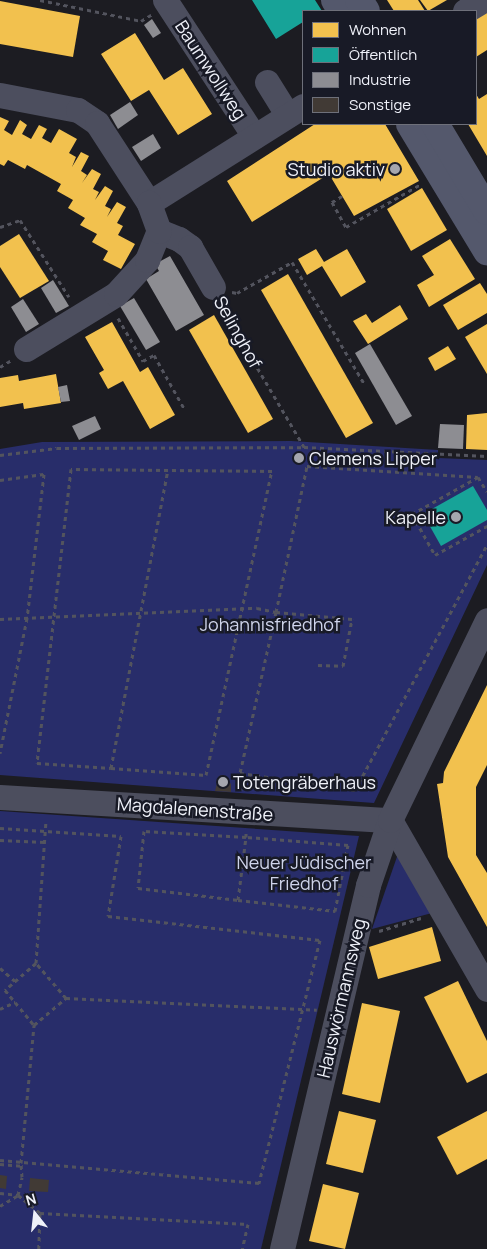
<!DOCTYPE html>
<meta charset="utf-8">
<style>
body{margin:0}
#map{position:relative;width:487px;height:1249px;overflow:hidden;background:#1c1c22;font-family:Manrope,sans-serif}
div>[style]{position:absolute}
.green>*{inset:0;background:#282d6a}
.homes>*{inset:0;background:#f2c14e}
.public>*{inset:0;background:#17a398}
.industry>*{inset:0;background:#8d8d92}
.building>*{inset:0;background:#413a35}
.path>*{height:3px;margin-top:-1.5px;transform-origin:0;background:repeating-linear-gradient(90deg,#53545e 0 4px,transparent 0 8px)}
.minor>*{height:25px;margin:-12.5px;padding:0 12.5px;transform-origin:12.5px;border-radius:12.5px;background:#4c4e5e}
.major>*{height:28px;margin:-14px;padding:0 14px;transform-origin:14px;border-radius:14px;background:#54586c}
.dots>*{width:14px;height:14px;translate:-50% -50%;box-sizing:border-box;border:2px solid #181a26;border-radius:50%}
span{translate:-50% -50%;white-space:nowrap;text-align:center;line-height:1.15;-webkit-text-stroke:5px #181a26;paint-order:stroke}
.street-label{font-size:18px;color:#eff1f9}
.poi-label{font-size:18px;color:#eff1f9}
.right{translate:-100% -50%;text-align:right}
.left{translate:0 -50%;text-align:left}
.park-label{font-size:18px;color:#cfd4eb}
.legend{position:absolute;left:302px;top:10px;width:175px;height:115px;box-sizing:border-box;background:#181a26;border:1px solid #6e707a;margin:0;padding:6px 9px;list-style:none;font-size:15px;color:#eff1f9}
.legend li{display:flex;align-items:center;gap:10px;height:25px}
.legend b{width:25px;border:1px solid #6e707a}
.north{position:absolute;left:10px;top:1189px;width:50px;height:50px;-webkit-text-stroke:4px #181a26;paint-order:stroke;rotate:344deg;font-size:14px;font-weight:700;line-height:20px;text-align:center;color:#eff1f9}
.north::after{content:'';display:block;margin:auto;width:18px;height:22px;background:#eff1f9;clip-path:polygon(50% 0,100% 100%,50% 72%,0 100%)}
</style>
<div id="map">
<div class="green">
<div style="clip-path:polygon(291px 441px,438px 450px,438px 458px,487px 460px,487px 565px,374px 803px,0 775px,0 449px,42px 442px)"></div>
<div style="clip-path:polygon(0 811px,359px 836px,261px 1249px,0 1249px)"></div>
<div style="clip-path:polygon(399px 851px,432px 913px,372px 929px)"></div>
</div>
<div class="homes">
<div style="clip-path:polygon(387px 0,418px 0,425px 11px,394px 11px)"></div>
<div style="clip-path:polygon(420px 0,447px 0,428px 11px)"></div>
<div style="clip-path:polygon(0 1px,80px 16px,73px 57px,0 44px)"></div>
<div style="clip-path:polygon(487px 11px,487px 50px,476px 57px,476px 18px)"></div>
<div style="clip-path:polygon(135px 33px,164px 80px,183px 68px,212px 114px,178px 135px,149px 90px,131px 101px,101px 54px)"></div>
<div style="clip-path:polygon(476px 94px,479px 99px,487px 94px,487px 156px,468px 124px,476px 124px)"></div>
<div style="clip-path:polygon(0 117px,9px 121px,4px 130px,12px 135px,20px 120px,27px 125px,22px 134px,31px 139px,39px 125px,47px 129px,42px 138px,51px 143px,59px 129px,77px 139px,69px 153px,76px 157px,72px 167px,81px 152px,89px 156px,81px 171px,87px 175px,82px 183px,92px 169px,101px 174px,93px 189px,99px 192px,95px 200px,105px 186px,113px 191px,105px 206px,111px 209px,107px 217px,117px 202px,126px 207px,117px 223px,123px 226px,118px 235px,135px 244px,121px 269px,103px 260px,108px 251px,92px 242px,97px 234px,80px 225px,85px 218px,68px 208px,73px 200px,57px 191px,61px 184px,27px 165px,25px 169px,8px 160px,4px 166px,0 164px)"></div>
<div style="clip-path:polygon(315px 124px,385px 124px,419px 181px,354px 216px,329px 174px,252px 222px,227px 181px)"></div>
<div style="clip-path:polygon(422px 188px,447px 230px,411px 251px,387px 209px)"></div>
<div style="clip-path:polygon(19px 234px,49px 281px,20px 298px,0 267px,0 246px)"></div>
<div style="clip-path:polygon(450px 239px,475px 279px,429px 307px,417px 285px,434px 275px,422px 256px)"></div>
<div style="clip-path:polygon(316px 249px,324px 262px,347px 249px,366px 282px,341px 297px,322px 266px,307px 275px,298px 259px)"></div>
<div style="clip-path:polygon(288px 274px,373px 423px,346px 438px,261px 290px)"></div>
<div style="clip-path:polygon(480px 283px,487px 294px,487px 313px,458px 330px,443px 305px)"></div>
<div style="clip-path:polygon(400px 305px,408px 319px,368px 344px,353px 321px,366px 314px,372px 323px)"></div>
<div style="clip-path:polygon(214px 315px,273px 419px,248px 433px,189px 330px)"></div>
<div style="clip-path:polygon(112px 322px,140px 372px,148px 367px,175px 415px,150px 429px,123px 381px,108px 389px,99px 373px,104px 370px,85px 337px)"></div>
<div style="clip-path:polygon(487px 324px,487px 374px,465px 337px)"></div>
<div style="clip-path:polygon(448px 346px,456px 359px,435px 371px,428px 358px)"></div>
<div style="clip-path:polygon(56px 374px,61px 403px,24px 409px,23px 403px,0 407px,0 378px,18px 375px,19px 381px)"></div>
<div style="clip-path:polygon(487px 413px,487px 450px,466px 449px,467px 415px)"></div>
<div style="clip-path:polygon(487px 685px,487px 765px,476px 787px,476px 855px,487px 873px,487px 927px,448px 857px,437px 784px,443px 783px,444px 772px)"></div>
<div style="clip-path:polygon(432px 927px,441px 961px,378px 979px,369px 947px)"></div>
<div style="clip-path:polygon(458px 981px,487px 1041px,487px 1073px,467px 1083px,424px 997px)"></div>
<div style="clip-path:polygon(362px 1003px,400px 1011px,380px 1103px,342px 1094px)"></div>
<div style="clip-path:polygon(339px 1111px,376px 1120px,363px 1173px,326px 1164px)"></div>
<div style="clip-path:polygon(487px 1111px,487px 1159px,457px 1175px,437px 1137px)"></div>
<div style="clip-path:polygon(323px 1184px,359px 1193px,345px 1249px,309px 1241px)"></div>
</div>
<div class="public">
<div style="clip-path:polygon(252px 0,315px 0,322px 11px,303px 11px,303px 22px,276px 39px)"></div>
<div style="clip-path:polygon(473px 486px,487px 510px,487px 520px,441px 546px,423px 514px)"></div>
</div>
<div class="industry">
<div style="clip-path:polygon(152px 19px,161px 33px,153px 38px,144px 25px)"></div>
<div style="clip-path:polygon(130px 102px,138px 115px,118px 129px,110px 115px)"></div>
<div style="clip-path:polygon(153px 134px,161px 148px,141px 161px,132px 147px)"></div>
<div style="clip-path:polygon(170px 256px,204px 315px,176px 331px,146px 279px,159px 271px,155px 264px)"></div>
<div style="clip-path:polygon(53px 280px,69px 306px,56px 313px,41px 288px)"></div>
<div style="clip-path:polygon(134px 298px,160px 342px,146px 350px,120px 306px)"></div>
<div style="clip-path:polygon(23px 299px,39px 324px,26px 332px,11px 307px)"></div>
<div style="clip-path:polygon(370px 344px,412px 416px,396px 425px,355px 353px)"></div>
<div style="clip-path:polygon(67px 385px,70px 401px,61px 402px,58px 387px)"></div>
<div style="clip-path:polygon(95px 416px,101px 429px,79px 440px,72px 426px)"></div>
<div style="clip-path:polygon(440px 424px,464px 425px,463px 449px,438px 448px)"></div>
</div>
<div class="building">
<div style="clip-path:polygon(223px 775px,231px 784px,231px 792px,215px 791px,219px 776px)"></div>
<div style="clip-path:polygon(0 1175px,7px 1176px,6px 1189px,0 1188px)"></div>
<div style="clip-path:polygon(30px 1178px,49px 1180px,48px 1192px,29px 1191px)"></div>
</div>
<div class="path">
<div style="left:40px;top:0;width:103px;rotate:11.7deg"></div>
<div style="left:141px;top:21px;width:12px;rotate:-31deg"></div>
<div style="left:342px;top:196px;width:12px;rotate:149deg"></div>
<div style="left:332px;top:202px;width:29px;rotate:61deg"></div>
<div style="left:346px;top:227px;width:86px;rotate:-29.8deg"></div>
<div style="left:0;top:227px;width:21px;rotate:-19deg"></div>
<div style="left:20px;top:220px;width:91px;rotate:57.5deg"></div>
<div style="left:232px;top:292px;width:5px;rotate:11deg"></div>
<div style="left:237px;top:293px;width:63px;rotate:-29.4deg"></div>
<div style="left:292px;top:262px;width:143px;rotate:59.3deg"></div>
<div style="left:221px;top:306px;width:164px;rotate:59.5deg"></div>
<div style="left:118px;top:318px;width:50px;rotate:59.8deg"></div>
<div style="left:143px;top:361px;width:13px;rotate:-29deg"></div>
<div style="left:154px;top:355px;width:63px;rotate:60.6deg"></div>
<div style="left:0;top:367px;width:12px;rotate:-31deg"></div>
<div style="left:0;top:455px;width:57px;rotate:-7deg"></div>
<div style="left:57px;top:448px;width:247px;rotate:-0.2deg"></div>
<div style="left:304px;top:447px;width:183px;rotate:2.8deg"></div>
<div style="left:478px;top:477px;width:76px;rotate:150.7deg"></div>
<div style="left:412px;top:514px;width:47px;rotate:60.7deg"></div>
<div style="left:435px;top:555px;width:60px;rotate:-29.1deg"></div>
<div style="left:478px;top:477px;width:17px;rotate:59deg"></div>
<div style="left:0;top:480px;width:44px;rotate:-7.8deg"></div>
<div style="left:44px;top:474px;width:145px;rotate:96.7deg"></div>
<div style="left:27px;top:618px;width:138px;rotate:101.3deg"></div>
<div style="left:0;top:619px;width:257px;rotate:-2.5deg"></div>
<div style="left:257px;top:608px;width:19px;rotate:12deg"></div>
<div style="left:276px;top:612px;width:149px;rotate:-78deg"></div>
<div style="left:307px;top:466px;width:171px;rotate:3.7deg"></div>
<div style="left:318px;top:665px;width:25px;rotate:2deg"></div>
<div style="left:343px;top:666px;width:48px;rotate:-79.2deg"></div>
<div style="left:352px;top:619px;width:76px;rotate:-174.7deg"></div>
<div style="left:276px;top:612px;width:165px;rotate:102.6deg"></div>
<div style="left:240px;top:773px;width:116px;rotate:8.4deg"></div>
<div style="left:355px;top:790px;width:278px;rotate:-61.7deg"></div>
<div style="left:111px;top:768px;width:303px;rotate:-79.2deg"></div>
<div style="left:168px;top:470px;width:97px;rotate:-179.4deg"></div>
<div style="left:71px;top:469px;width:296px;rotate:96.6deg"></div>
<div style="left:37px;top:763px;width:74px;rotate:3.9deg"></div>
<div style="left:111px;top:768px;width:95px;rotate:4.2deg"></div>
<div style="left:206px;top:775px;width:311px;rotate:-77.8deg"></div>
<div style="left:272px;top:471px;width:104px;rotate:-179.4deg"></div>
<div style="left:240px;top:773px;width:17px;rotate:87deg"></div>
<div style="left:0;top:828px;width:121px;rotate:3.8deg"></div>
<div style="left:121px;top:836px;width:81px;rotate:99.2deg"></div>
<div style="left:108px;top:916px;width:213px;rotate:6.5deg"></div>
<div style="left:320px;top:940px;width:251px;rotate:104.1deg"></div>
<div style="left:259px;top:1183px;width:260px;rotate:-174.9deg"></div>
<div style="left:0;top:840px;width:45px;rotate:2.5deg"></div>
<div style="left:238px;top:900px;width:98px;rotate:6.5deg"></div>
<div style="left:335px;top:911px;width:67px;rotate:-78.9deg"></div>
<div style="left:348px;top:845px;width:102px;rotate:-175.5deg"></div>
<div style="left:246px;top:837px;width:102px;rotate:-176.6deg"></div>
<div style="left:144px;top:831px;width:57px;rotate:96deg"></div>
<div style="left:138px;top:888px;width:101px;rotate:6.8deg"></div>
<div style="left:238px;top:900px;width:64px;rotate:-82.8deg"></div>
<div style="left:246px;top:837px;width:4px;rotate:-90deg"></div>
<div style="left:379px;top:931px;width:44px;rotate:-17.2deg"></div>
<div style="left:36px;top:963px;width:41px;rotate:138.9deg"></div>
<div style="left:5px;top:990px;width:45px;rotate:50.4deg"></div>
<div style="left:34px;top:1025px;width:42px;rotate:-40.2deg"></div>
<div style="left:66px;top:998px;width:46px;rotate:-130.6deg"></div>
<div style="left:36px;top:963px;width:143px;rotate:-86deg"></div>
<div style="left:0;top:968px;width:20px;rotate:41deg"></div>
<div style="left:66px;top:998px;width:251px;rotate:2.7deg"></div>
<div style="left:0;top:1009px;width:17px;rotate:-25deg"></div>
<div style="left:0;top:1164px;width:21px;rotate:5deg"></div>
<div style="left:0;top:1193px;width:18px;rotate:6deg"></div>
<div style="left:18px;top:1195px;width:28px;rotate:39deg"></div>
<div style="left:40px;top:1213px;width:36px;rotate:92deg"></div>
<div style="left:0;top:1206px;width:21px;rotate:-31deg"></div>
<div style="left:18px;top:1195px;width:18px;rotate:-77deg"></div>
<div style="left:22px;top:1177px;width:14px;rotate:-94deg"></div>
<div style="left:21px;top:1163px;width:139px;rotate:-84.6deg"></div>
<div style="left:40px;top:1213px;width:208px;rotate:3deg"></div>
<div style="left:248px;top:1224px;width:26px;rotate:103deg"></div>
</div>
<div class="minor">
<div style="left:165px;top:0;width:163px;rotate:56.8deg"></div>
<div style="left:465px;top:11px;width:21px;rotate:-31deg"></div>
<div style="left:267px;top:82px;width:39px;rotate:58deg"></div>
<div style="left:0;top:95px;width:79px;rotate:10.9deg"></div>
<div style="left:78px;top:110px;width:23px;rotate:34deg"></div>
<div style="left:97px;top:123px;width:95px;rotate:57deg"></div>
<div style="left:149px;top:203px;width:182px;rotate:-32.2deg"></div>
<div style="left:159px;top:231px;width:22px;rotate:22deg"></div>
<div style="left:179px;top:239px;width:14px;rotate:36deg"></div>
<div style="left:190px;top:247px;width:46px;rotate:60.1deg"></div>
<div style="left:26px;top:349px;width:105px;rotate:-31.4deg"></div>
<div style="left:116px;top:294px;width:46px;rotate:-47.6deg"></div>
<div style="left:147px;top:260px;width:31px;rotate:-68deg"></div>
<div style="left:159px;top:231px;width:30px;rotate:-110deg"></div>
<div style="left:0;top:797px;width:391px;rotate:3.4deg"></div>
<div style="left:390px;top:820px;width:195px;rotate:60.1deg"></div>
<div style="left:282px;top:1249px;width:374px;rotate:-76.7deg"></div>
<div style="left:368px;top:885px;width:69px;rotate:-71.3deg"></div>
<div style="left:390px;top:820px;width:222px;rotate:-64.1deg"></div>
</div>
<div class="major">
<div style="left:335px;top:0;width:13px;rotate:58deg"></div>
<div style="left:359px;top:0;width:13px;rotate:58deg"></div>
<div style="left:410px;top:124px;width:149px;rotate:58.8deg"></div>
<div style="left:435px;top:124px;width:101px;rotate:59.1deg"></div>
</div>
<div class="dots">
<div style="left:395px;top:169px;background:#a5a6ae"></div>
<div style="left:299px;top:458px;background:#a5a6ae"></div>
<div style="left:456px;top:517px;background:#a5a6ae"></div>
<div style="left:223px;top:782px;background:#a5a6ae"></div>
</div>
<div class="street-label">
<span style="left:211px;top:70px;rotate:57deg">Baumwollweg</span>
<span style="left:238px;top:332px;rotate:61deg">Selinghof</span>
<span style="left:195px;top:809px;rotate:4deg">Magdalenenstraße</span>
<span style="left:341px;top:998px;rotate:-77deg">Hauswörmannsweg</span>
</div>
<div class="poi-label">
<span class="right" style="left:385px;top:169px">Studio aktiv</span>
<span class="left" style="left:309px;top:458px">Clemens Lipper</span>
<span class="right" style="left:446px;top:517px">Kapelle</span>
<span class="left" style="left:233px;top:782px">Totengräberhaus</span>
</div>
<div class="park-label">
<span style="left:270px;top:624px">Johannisfriedhof</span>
<span style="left:304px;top:873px">Neuer Jüdischer<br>Friedhof</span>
</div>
<ul class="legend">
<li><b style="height:14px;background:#f2c14e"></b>Wohnen</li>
<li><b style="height:14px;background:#17a398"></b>Öffentlich</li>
<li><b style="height:14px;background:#8d8d92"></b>Industrie</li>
<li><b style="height:14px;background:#413a35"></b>Sonstige</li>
</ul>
<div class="north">N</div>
</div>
